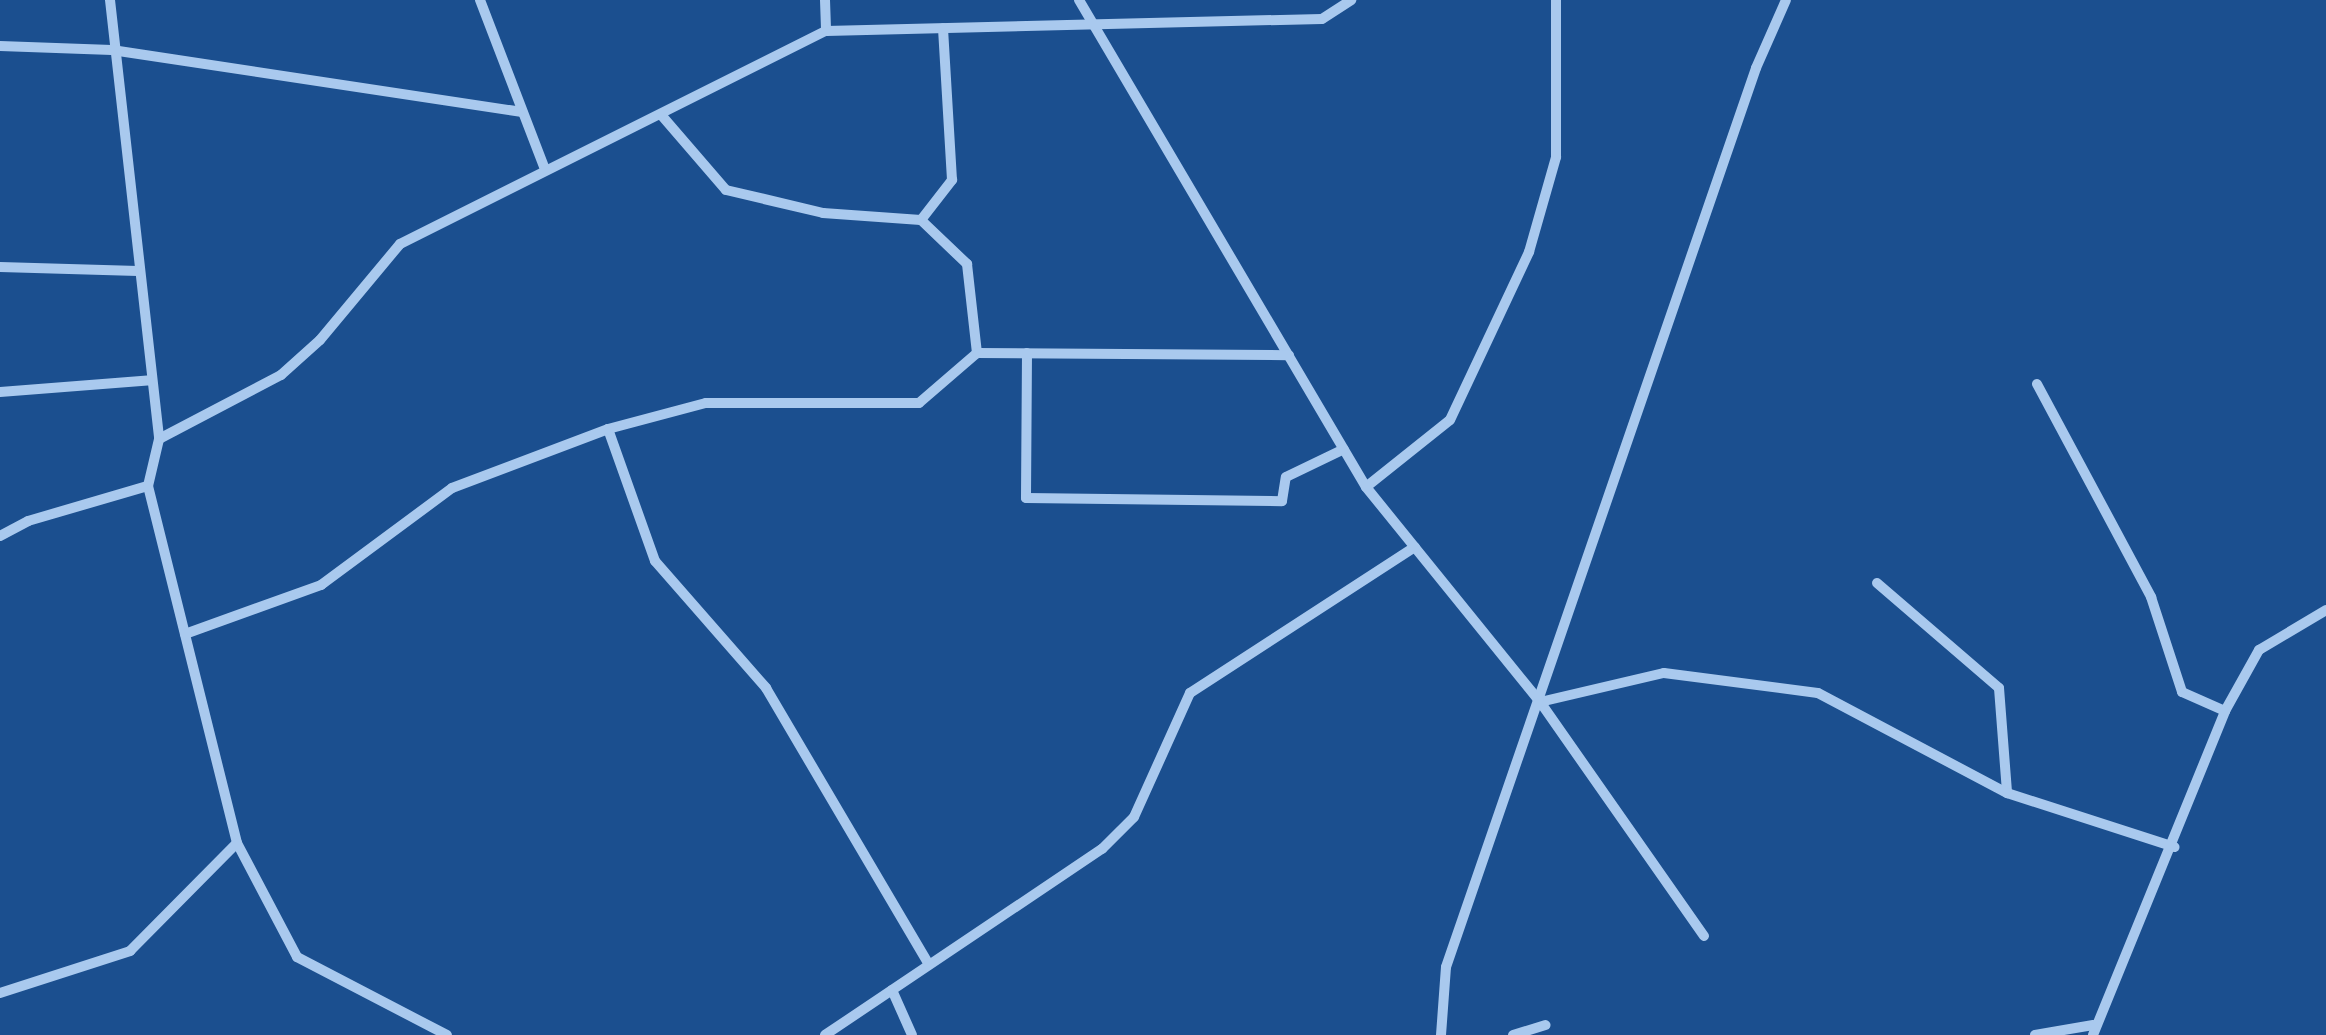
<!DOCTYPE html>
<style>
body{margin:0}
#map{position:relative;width:2326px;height:1035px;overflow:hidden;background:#1b4f8f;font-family:"Source Sans 3",sans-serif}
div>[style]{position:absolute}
.minor>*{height:10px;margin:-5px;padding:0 5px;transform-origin:5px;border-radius:5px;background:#a9c9ee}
span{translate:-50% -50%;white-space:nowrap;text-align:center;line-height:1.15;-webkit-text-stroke:8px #1b4f8f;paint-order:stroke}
</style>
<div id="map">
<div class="minor">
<div style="left:110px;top:0;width:442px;rotate:83.6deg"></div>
<div style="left:480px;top:0;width:181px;rotate:69deg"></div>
<div style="left:825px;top:0;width:31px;rotate:88deg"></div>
<div style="left:1079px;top:0;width:565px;rotate:59.49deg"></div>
<div style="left:1366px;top:487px;width:277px;rotate:51deg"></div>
<div style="left:0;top:46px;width:112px;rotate:2deg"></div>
<div style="left:112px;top:50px;width:415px;rotate:8.6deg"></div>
<div style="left:663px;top:117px;width:96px;rotate:49.2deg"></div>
<div style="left:726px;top:190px;width:100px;rotate:13.3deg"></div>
<div style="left:823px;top:213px;width:98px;rotate:4.1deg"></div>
<div style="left:921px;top:220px;width:64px;rotate:43.7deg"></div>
<div style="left:967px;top:264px;width:90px;rotate:83.6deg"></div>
<div style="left:921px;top:220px;width:51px;rotate:-52.2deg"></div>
<div style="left:952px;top:180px;width:152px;rotate:-93.4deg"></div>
<div style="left:0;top:267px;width:138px;rotate:1.7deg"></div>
<div style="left:1027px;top:353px;width:145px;rotate:90.4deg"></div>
<div style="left:1026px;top:498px;width:256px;rotate:0.7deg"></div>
<div style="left:1282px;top:501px;width:24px;rotate:-81deg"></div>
<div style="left:1286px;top:477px;width:64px;rotate:-25.8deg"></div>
<div style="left:2037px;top:384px;width:242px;rotate:61.8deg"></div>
<div style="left:2151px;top:597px;width:100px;rotate:71.9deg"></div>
<div style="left:2182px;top:692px;width:47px;rotate:23.8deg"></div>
<div style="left:0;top:392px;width:151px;rotate:-4.5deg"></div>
<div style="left:608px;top:429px;width:140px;rotate:70.4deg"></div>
<div style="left:655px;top:561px;width:169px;rotate:48.8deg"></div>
<div style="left:766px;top:688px;width:321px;rotate:59.5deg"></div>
<div style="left:148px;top:486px;width:368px;rotate:76deg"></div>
<div style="left:237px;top:843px;width:129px;rotate:62.2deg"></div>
<div style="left:297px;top:957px;width:169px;rotate:27.5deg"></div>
<div style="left:1366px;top:487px;width:107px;rotate:-38.6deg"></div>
<div style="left:1450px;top:420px;width:186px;rotate:-64.8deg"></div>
<div style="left:1529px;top:252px;width:99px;rotate:-74.1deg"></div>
<div style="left:1556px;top:157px;width:157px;rotate:-90deg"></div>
<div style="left:0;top:536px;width:32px;rotate:-28deg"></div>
<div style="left:28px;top:521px;width:125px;rotate:-16.3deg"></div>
<div style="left:148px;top:486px;width:48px;rotate:-76.8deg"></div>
<div style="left:159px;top:439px;width:138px;rotate:-27.7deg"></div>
<div style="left:281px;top:375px;width:52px;rotate:-41.9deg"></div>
<div style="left:320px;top:340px;width:125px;rotate:-50.2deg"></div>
<div style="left:400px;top:244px;width:476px;rotate:-26.6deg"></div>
<div style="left:826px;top:31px;width:496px;rotate:-1.4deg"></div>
<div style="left:1322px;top:19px;width:35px;rotate:-33deg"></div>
<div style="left:1877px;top:583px;width:161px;rotate:40.7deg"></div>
<div style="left:1999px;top:688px;width:105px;rotate:85.6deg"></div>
<div style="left:185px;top:634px;width:145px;rotate:-19.8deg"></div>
<div style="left:321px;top:585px;width:163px;rotate:-36.5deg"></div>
<div style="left:452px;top:488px;width:167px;rotate:-20.7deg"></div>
<div style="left:608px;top:429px;width:101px;rotate:-14.9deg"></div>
<div style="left:706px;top:403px;width:213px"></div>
<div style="left:919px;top:403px;width:77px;rotate:-40.8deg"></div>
<div style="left:977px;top:353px;width:312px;rotate:0.4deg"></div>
<div style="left:1704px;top:936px;width:286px;rotate:-125deg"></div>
<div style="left:1540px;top:702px;width:127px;rotate:-13.2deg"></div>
<div style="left:1664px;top:673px;width:155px;rotate:7.4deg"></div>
<div style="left:1818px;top:693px;width:214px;rotate:27.9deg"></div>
<div style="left:2007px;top:793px;width:176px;rotate:17.9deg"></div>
<div style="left:892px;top:990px;width:49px;rotate:66deg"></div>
<div style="left:0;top:993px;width:137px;rotate:-17.9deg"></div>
<div style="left:130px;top:951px;width:152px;rotate:-45.3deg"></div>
<div style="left:825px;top:1035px;width:334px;rotate:-33.9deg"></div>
<div style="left:1102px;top:849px;width:45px;rotate:-45deg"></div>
<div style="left:1134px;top:817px;width:136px;rotate:-65.7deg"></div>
<div style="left:1190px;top:693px;width:268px;rotate:-33deg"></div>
<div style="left:1441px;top:1035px;width:68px;rotate:-85.8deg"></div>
<div style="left:1446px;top:967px;width:951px;rotate:-70.97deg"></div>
<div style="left:1756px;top:68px;width:74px;rotate:-66.2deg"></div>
<div style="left:1513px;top:1035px;width:34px;rotate:-17deg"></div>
<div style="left:2035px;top:1035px;width:59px;rotate:-9.8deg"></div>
<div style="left:2093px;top:1035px;width:350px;rotate:-67.8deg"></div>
<div style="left:2225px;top:711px;width:70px;rotate:-60.9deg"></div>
<div style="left:2259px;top:650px;width:78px;rotate:-30.8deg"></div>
</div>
</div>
